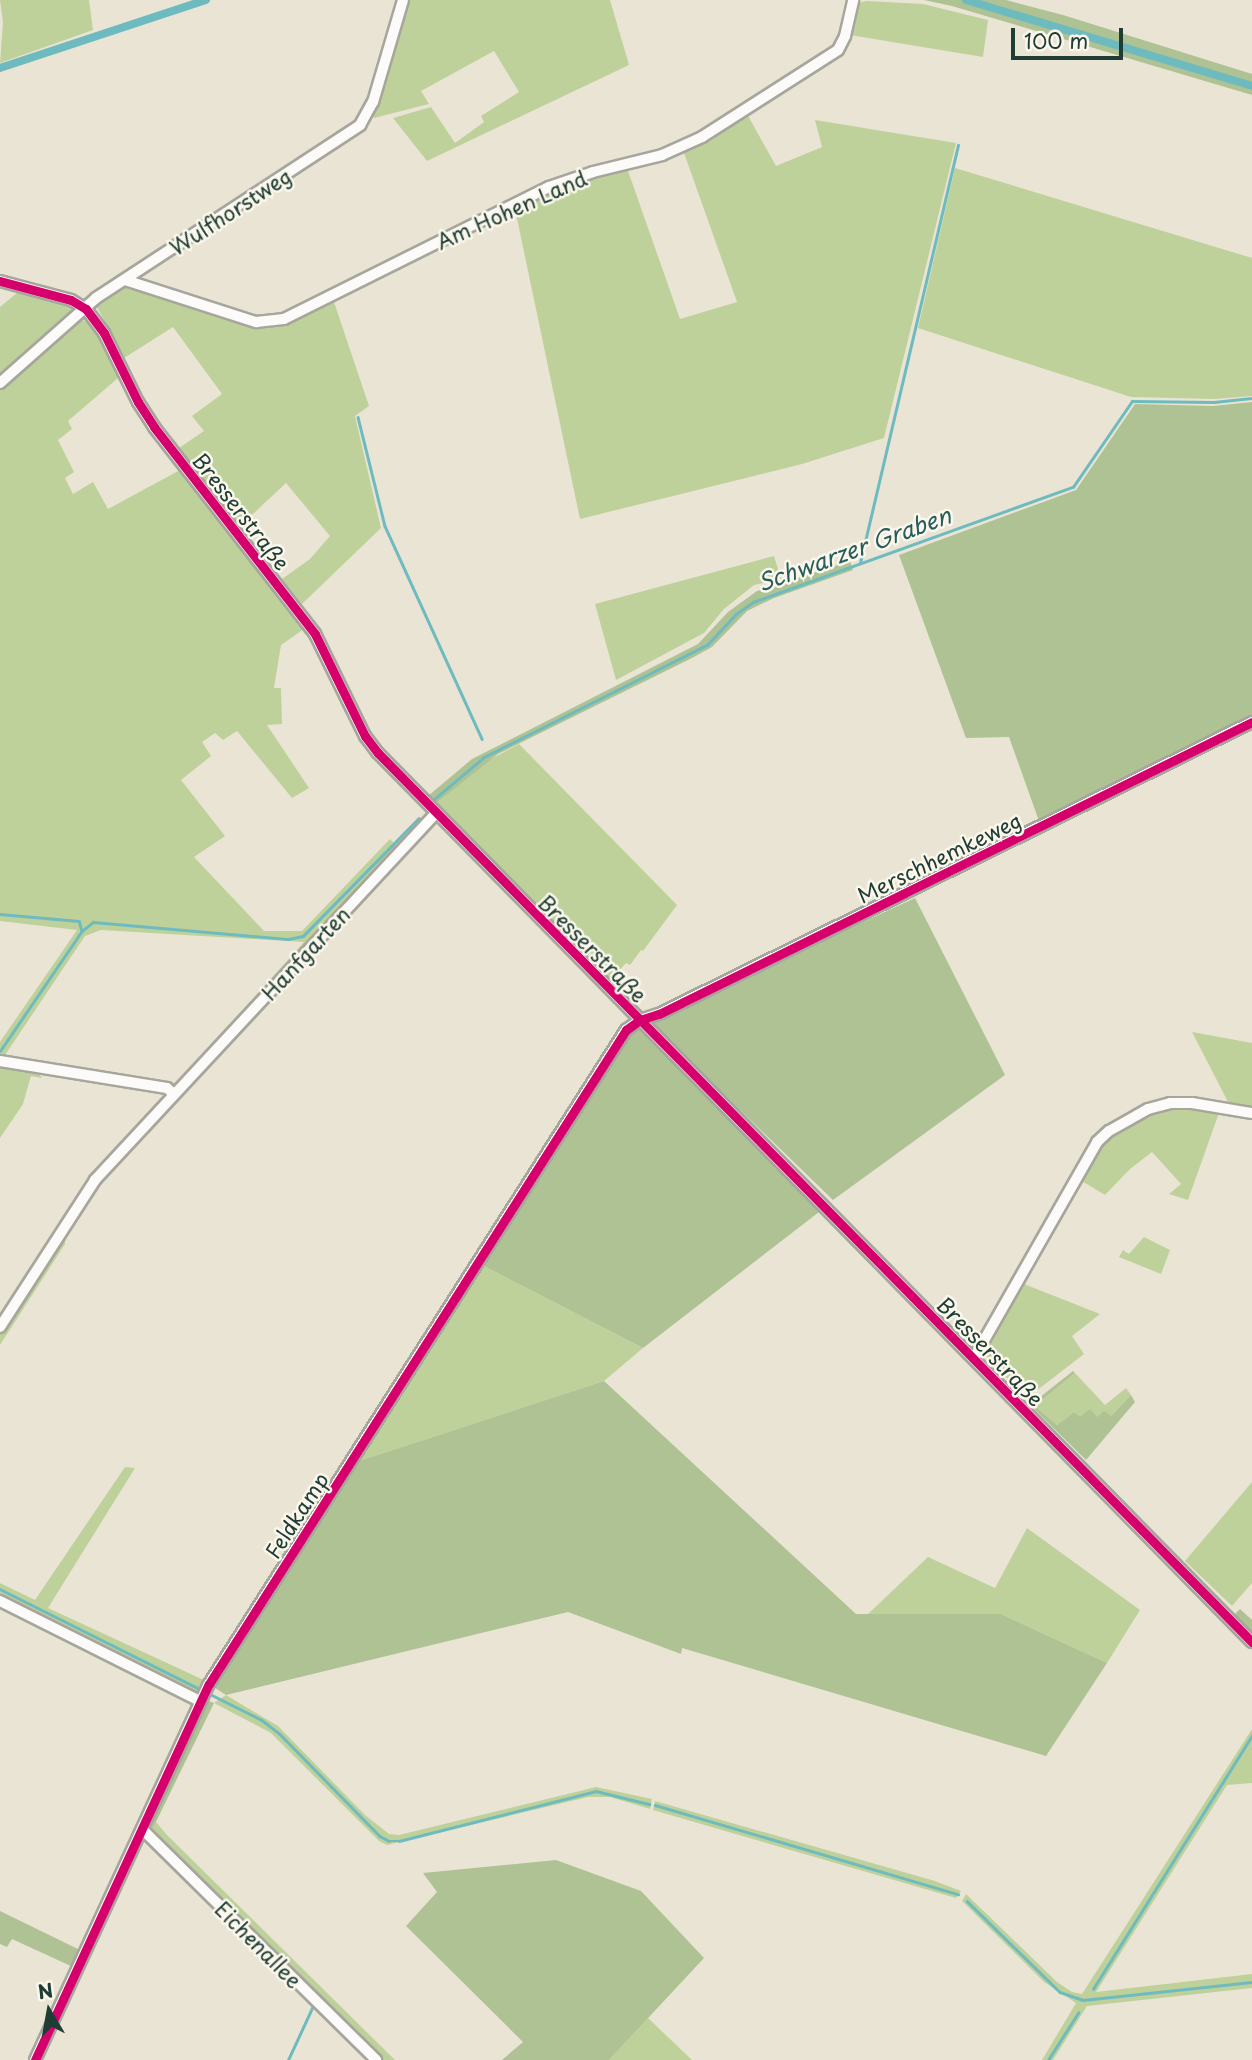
<!DOCTYPE html>
<meta charset="utf-8">
<style>
body{margin:0}
#map{position:relative;width:1252px;height:2060px;overflow:hidden;background:#eae4d5;font-family:"Playpen Sans",sans-serif}
div>[style]{position:absolute}
.green>*{inset:0;background:#bfd19b}
.forest>*{inset:0;background:#aec294}
.stream>*{height:2.5px;margin:-1.25px;padding:0 1.25px;transform-origin:1.25px;border-radius:1.25px;background:#6ebbbf}
.canal>*{height:8px;margin:-4px;padding:0 4px;transform-origin:4px;border-radius:4px;background:#6ebbbf}
.roads{filter:drop-shadow(2px 0 #a6a69c) drop-shadow(-2px 0 #a6a69c) drop-shadow(0 2px #a6a69c) drop-shadow(0 -2px #a6a69c)}
.minor>*{height:10px;margin:-5px;padding:0 5px;transform-origin:5px;border-radius:5px;background:#fcfbf9}
.cycleway>*{height:9px;margin:-4.5px;padding:0 4.5px;transform-origin:4.5px;border-radius:4.5px;background:#d6006c}
span{translate:-50% -50%;white-space:nowrap;text-align:center;line-height:1.15;-webkit-text-stroke:5px #fbf7ec;paint-order:stroke}
.street-label{font-size:21px;color:#1f3d34}
.water-label{font-size:23px;color:#275e5b;font-style:italic}
.north{position:absolute;left:14px;top:1976px;width:70px;height:70px;-webkit-text-stroke:5px #fbf7ec;paint-order:stroke;rotate:350deg;font-size:19px;font-weight:700;line-height:28px;text-align:center;color:#1f3d34}
.north::after{content:'';display:block;margin:auto;width:24px;height:32px;background:#1f3d34;clip-path:polygon(50% 0,100% 100%,50% 72%,0 100%)}
.scale{position:absolute;left:1011px;top:28px;width:112px;height:32px;box-sizing:border-box;border:4px solid #1f3d34;border-top:0;padding-left:9px;font-size:21px;line-height:24px;white-space:nowrap;color:#1f3d34;-webkit-text-stroke:5px #fbf7ec;paint-order:stroke}
</style>
<div id="map">
<div class="green">
<div style="clip-path:polygon(0 0,89px 0,93px 30px,0 63px,3px 22px)"></div>
<div style="clip-path:polygon(408px 0,610px 0,629px 65px,427px 161px,393px 118px,431px 107px,455px 143px,484px 122px,481px 116px,519px 92px,494px 51px,421px 91px,429px 104px,374px 118px,371px 115px)"></div>
<div style="clip-path:polygon(867px 1px,923px 4px,988px 20px,983px 57px,850px 35px,857px 3px)"></div>
<div style="clip-path:polygon(747px 114px,776px 166px,822px 147px,815px 120px,956px 143px,884px 438px,802px 464px,580px 519px,515px 209px,576px 182px,627px 168px,680px 319px,737px 302px,684px 153px)"></div>
<div style="clip-path:polygon(955px 168px,1252px 258px,1252px 396px,1215px 399px,1131px 397px,918px 328px)"></div>
<div style="clip-path:polygon(125px 286px,176px 299px,255px 326px,270px 328px,333px 299px,369px 406px,355px 416px,381px 528px,302px 604px,282px 579px,310px 559px,330px 536px,286px 483px,240px 526px,179px 448px,204px 431px,192px 416px,222px 394px,173px 327px,124px 358px,96px 305px)"></div>
<div style="clip-path:polygon(18px 292px,69px 306px,72px 314px,0 377px,0 307px)"></div>
<div style="clip-path:polygon(82px 320px,90px 323px,99px 338px,118px 378px,68px 421px,72px 429px,58px 440px,74px 472px,65px 478px,73px 494px,93px 482px,108px 509px,180px 470px,304px 629px,281px 645px,274px 688px,281px 688px,282px 724px,267px 725px,309px 788px,292px 798px,237px 731px,223px 740px,215px 733px,202px 742px,211px 756px,181px 780px,225px 836px,194px 857px,264px 931px,302px 931px,390px 839px,397px 846px,314px 940px,179px 1085px,174px 1086px,304px 942px,101px 930px,85px 936px,3px 1058px,0 1057px,0 1042px,77px 930px,0 921px,0 388px)"></div>
<div style="clip-path:polygon(774px 556px,781px 579px,754px 585px,724px 609px,704px 633px,616px 680px,595px 604px)"></div>
<div style="clip-path:polygon(519px 744px,677px 905px,643px 951px,641px 950px,630px 965px,626px 963px,610px 981px,435px 804px,482px 764px)"></div>
<div style="clip-path:polygon(1192px 1032px,1252px 1043px,1252px 1106px,1228px 1102px)"></div>
<div style="clip-path:polygon(0 1064px,37px 1070px,42px 1078px,31px 1076px,23px 1104px,0 1138px)"></div>
<div style="clip-path:polygon(1193px 1105px,1220px 1110px,1188px 1200px,1169px 1194px,1181px 1184px,1152px 1152px,1130px 1169px,1105px 1195px,1080px 1180px,1100px 1144px,1111px 1133px,1150px 1112px)"></div>
<div style="clip-path:polygon(67px 1224px,65px 1244px,0 1345px,0 1330px)"></div>
<div style="clip-path:polygon(1144px 1237px,1170px 1250px,1161px 1274px,1119px 1257px,1123px 1250px,1129px 1254px)"></div>
<div style="clip-path:polygon(480px 1264px,643px 1348px,604px 1381px,353px 1463px)"></div>
<div style="clip-path:polygon(1024px 1284px,1100px 1314px,1072px 1336px,1084px 1354px,1027px 1398px,988px 1359px,986px 1353px)"></div>
<div style="clip-path:polygon(1075px 1373px,1105px 1405px,1126px 1388px,1131px 1395px,1111px 1416px,1080px 1418px,1074px 1412px,1057px 1425px,1035px 1406px)"></div>
<div style="clip-path:polygon(125px 1467px,135px 1468px,48px 1608px,206px 1681px,199px 1694px,0 1598px,0 1583px,35px 1600px)"></div>
<div style="clip-path:polygon(1252px 1482px,1252px 1583px,1232px 1606px,1185px 1561px)"></div>
<div style="clip-path:polygon(1027px 1528px,1140px 1610px,1107px 1663px,1001px 1614px,868px 1614px,928px 1557px,995px 1588px)"></div>
<div style="clip-path:polygon(226px 1695px,278px 1726px,365px 1815px,389px 1834px,399px 1835px,596px 1787px,652px 1799px,650px 1809px,610px 1797px,588px 1797px,387px 1845px,379px 1841px,271px 1733px,214px 1703px)"></div>
<div style="clip-path:polygon(1252px 1729px,1252px 1783px,1227px 1785px,1096px 1992px,1252px 1974px,1252px 1988px,1087px 2006px,1053px 2060px,1042px 2060px,1076px 2003px,1044px 1982px,962px 1901px,966px 1894px,1057px 1982px,1072px 1992px,1082px 1994px)"></div>
<div style="clip-path:polygon(655px 1801px,935px 1881px,961px 1891px,956px 1898px,653px 1810px)"></div>
<div style="clip-path:polygon(156px 1822px,167px 1835px,395px 2060px,379px 2060px,155px 1836px,152px 1830px)"></div>
<div style="clip-path:polygon(648px 2018px,692px 2060px,609px 2060px)"></div>
</div>
<div class="forest">
<div style="clip-path:polygon(924px 0,1006px 0,1063px 15px,1252px 74px,1252px 95px,952px 6px)"></div>
<div style="clip-path:polygon(1252px 402px,1252px 716px,1039px 821px,1009px 737px,966px 738px,899px 555px,1076px 490px,1135px 404px,1213px 406px)"></div>
<div style="clip-path:polygon(850px 561px,853px 570px,774px 598px,747px 611px,712px 647px,692px 658px,498px 754px,435px 804px,428px 796px,472px 759px,698px 644px,728px 612px,757px 591px)"></div>
<div style="clip-path:polygon(915px 898px,1005px 1075px,833px 1200px,648px 1021px)"></div>
<div style="clip-path:polygon(637px 1026px,819px 1212px,643px 1348px,480px 1264px,628px 1032px)"></div>
<div style="clip-path:polygon(1073px 1371px,1075px 1373px,1035px 1406px,1057px 1425px,1074px 1412px,1080px 1417px,1090px 1409px,1097px 1417px,1104px 1411px,1111px 1416px,1131px 1395px,1135px 1402px,1086px 1460px,1030px 1405px)"></div>
<div style="clip-path:polygon(604px 1381px,856px 1614px,1001px 1614px,1107px 1663px,1046px 1756px,682px 1648px,681px 1654px,568px 1612px,226px 1695px,212px 1686px,353px 1463px)"></div>
<div style="clip-path:polygon(1240px 1609px,1252px 1620px,1252px 1633px,1234px 1615px)"></div>
<div style="clip-path:polygon(206px 1700px,214px 1703px,152px 1830px,150px 1821px)"></div>
<div style="clip-path:polygon(556px 1860px,641px 1891px,704px 1958px,609px 2060px,502px 2060px,523px 2042px,406px 1926px,437px 1892px,423px 1873px)"></div>
<div style="clip-path:polygon(0 1911px,80px 1950px,73px 1967px,12px 1939px,7px 1947px,0 1944px)"></div>
</div>
<div class="stream">
<div style="left:358px;top:417px;width:112px;rotate:76.1deg"></div>
<div style="left:385px;top:526px;width:234px;rotate:65.5deg"></div>
<div style="left:860px;top:563px;width:429px;rotate:-76.8deg"></div>
<div style="left:432px;top:801px;width:68px;rotate:-40.2deg"></div>
<div style="left:484px;top:757px;width:250px;rotate:-26.7deg"></div>
<div style="left:707px;top:645px;width:42px;rotate:-46.9deg"></div>
<div style="left:736px;top:614px;width:21px;rotate:-35deg"></div>
<div style="left:753px;top:602px;width:340px;rotate:-19.8deg"></div>
<div style="left:1073px;top:487px;width:104px;rotate:-55.5deg"></div>
<div style="left:1132px;top:401px;width:82px;rotate:0.7deg"></div>
<div style="left:1214px;top:402px;width:38px;rotate:-6deg"></div>
<div style="left:0;top:914px;width:79px;rotate:5.1deg"></div>
<div style="left:79px;top:921px;width:10px;rotate:73deg"></div>
<div style="left:0;top:1051px;width:145px;rotate:-55.7deg"></div>
<div style="left:82px;top:931px;width:14px;rotate:-39deg"></div>
<div style="left:93px;top:922px;width:196px;rotate:5deg"></div>
<div style="left:288px;top:939px;width:15px;rotate:-11deg"></div>
<div style="left:303px;top:936px;width:165px;rotate:-45.5deg"></div>
<div style="left:0;top:1589px;width:226px;rotate:26.6deg"></div>
<div style="left:208px;top:1693px;width:60px;rotate:26.6deg"></div>
<div style="left:262px;top:1720px;width:23px;rotate:38deg"></div>
<div style="left:280px;top:1734px;width:143px;rotate:45.6deg"></div>
<div style="left:380px;top:1836px;width:10px;rotate:29deg"></div>
<div style="left:389px;top:1841px;width:10px"></div>
<div style="left:399px;top:1841px;width:203px;rotate:-14.2deg"></div>
<div style="left:596px;top:1791px;width:55px;rotate:13.8deg"></div>
<div style="left:655px;top:1805px;width:316px;rotate:16.4deg"></div>
<div style="left:967px;top:1901px;width:130px;rotate:44.4deg"></div>
<div style="left:1060px;top:1992px;width:24px;rotate:19deg"></div>
<div style="left:1083px;top:2000px;width:170px;rotate:-6.1deg"></div>
<div style="left:1093px;top:1989px;width:299px;rotate:-57.9deg"></div>
<div style="left:288px;top:2060px;width:60px;rotate:-65.2deg"></div>
<div style="left:1048px;top:2060px;width:56px;rotate:-57.4deg"></div>
</div>
<div class="canal">
<div style="left:966px;top:0;width:299px;rotate:16.7deg"></div>
<div style="left:0;top:68px;width:217px;rotate:-18.3deg"></div>
</div>
<div class="roads">
<div class="minor">
<div style="left:125px;top:280px;width:138px;rotate:17.8deg"></div>
<div style="left:256px;top:322px;width:28px;rotate:-6deg"></div>
<div style="left:284px;top:319px;width:296px;rotate:-26.5deg"></div>
<div style="left:549px;top:187px;width:46px;rotate:-18.8deg"></div>
<div style="left:593px;top:172px;width:71px;rotate:-13.8deg"></div>
<div style="left:662px;top:155px;width:44px;rotate:-24.2deg"></div>
<div style="left:702px;top:137px;width:161px;rotate:-32.6deg"></div>
<div style="left:838px;top:50px;width:16px;rotate:-63deg"></div>
<div style="left:845px;top:36px;width:37px;rotate:-77deg"></div>
<div style="left:0;top:281px;width:73px;rotate:15deg"></div>
<div style="left:71px;top:300px;width:17px;rotate:31deg"></div>
<div style="left:86px;top:309px;width:30px;rotate:53deg"></div>
<div style="left:104px;top:333px;width:77px;rotate:63.8deg"></div>
<div style="left:138px;top:402px;width:30px;rotate:57deg"></div>
<div style="left:154px;top:427px;width:262px;rotate:52.1deg"></div>
<div style="left:315px;top:634px;width:114px;rotate:63.9deg"></div>
<div style="left:365px;top:736px;width:21px;rotate:53deg"></div>
<div style="left:378px;top:753px;width:1247px;rotate:45.49deg"></div>
<div style="left:0;top:383px;width:128px;rotate:-41.5deg"></div>
<div style="left:96px;top:298px;width:316px;rotate:-33.2deg"></div>
<div style="left:360px;top:125px;width:26px;rotate:-61deg"></div>
<div style="left:373px;top:102px;width:106px;rotate:-73.6deg"></div>
<div style="left:0;top:1061px;width:169px;rotate:9.2deg"></div>
<div style="left:167px;top:1088px;width:9px;rotate:41deg"></div>
<div style="left:0;top:1327px;width:175px;rotate:-57.1deg"></div>
<div style="left:95px;top:1180px;width:501px;rotate:-47.1deg"></div>
<div style="left:974px;top:1358px;width:249px;rotate:-60.3deg"></div>
<div style="left:1097px;top:1142px;width:16px;rotate:-43deg"></div>
<div style="left:1109px;top:1131px;width:45px;rotate:-29.4deg"></div>
<div style="left:1148px;top:1109px;width:23px;rotate:-15deg"></div>
<div style="left:1170px;top:1103px;width:22px"></div>
<div style="left:1192px;top:1103px;width:61px;rotate:9.5deg"></div>
<div style="left:0;top:1601px;width:224px;rotate:26.6deg"></div>
<div style="left:142px;top:1829px;width:329px;rotate:44.6deg"></div>
<div style="left:35px;top:2060px;width:414px;rotate:-65.2deg"></div>
<div style="left:209px;top:1684px;width:776px;rotate:-57.48deg"></div>
<div style="left:626px;top:1030px;width:17px;rotate:-36deg"></div>
<div style="left:640px;top:1020px;width:20px;rotate:-18deg"></div>
<div style="left:659px;top:1014px;width:661px;rotate:-26.22deg"></div>
</div>
</div>
<div class="cycleway">
<div style="left:0;top:281px;width:73px;rotate:15deg"></div>
<div style="left:71px;top:300px;width:17px;rotate:31deg"></div>
<div style="left:86px;top:309px;width:30px;rotate:53deg"></div>
<div style="left:104px;top:333px;width:77px;rotate:63.8deg"></div>
<div style="left:138px;top:402px;width:30px;rotate:57deg"></div>
<div style="left:154px;top:427px;width:262px;rotate:52.1deg"></div>
<div style="left:315px;top:634px;width:114px;rotate:63.9deg"></div>
<div style="left:365px;top:736px;width:21px;rotate:53deg"></div>
<div style="left:378px;top:753px;width:1247px;rotate:45.49deg"></div>
<div style="left:35px;top:2060px;width:414px;rotate:-65.2deg"></div>
<div style="left:209px;top:1684px;width:776px;rotate:-57.48deg"></div>
<div style="left:626px;top:1030px;width:17px;rotate:-36deg"></div>
<div style="left:640px;top:1020px;width:20px;rotate:-18deg"></div>
<div style="left:659px;top:1014px;width:661px;rotate:-26.22deg"></div>
</div>
<div class="street-label">
<span style="left:511px;top:209px;rotate:-24deg">Am Hohen Land</span>
<span style="left:230px;top:211px;rotate:-33deg">Wulfhorstweg</span>
<span style="left:242px;top:511px;rotate:52deg">Bresserstraße</span>
<span style="left:939px;top:857px;rotate:-26deg">Merschhemkeweg</span>
<span style="left:593px;top:948px;rotate:45deg">Bresserstraße</span>
<span style="left:305px;top:953px;rotate:-47deg">Hanfgarten</span>
<span style="left:991px;top:1351px;rotate:46deg">Bresserstraße</span>
<span style="left:296px;top:1515px;rotate:-57deg">Feldkamp</span>
<span style="left:259px;top:1944px;rotate:45deg">Eichenallee</span>
</div>
<div class="water-label">
<span style="left:854px;top:549px;rotate:-20deg">Schwarzer Graben</span>
</div>
<div class="north">N</div>
<div class="scale">100 m</div>
</div>
